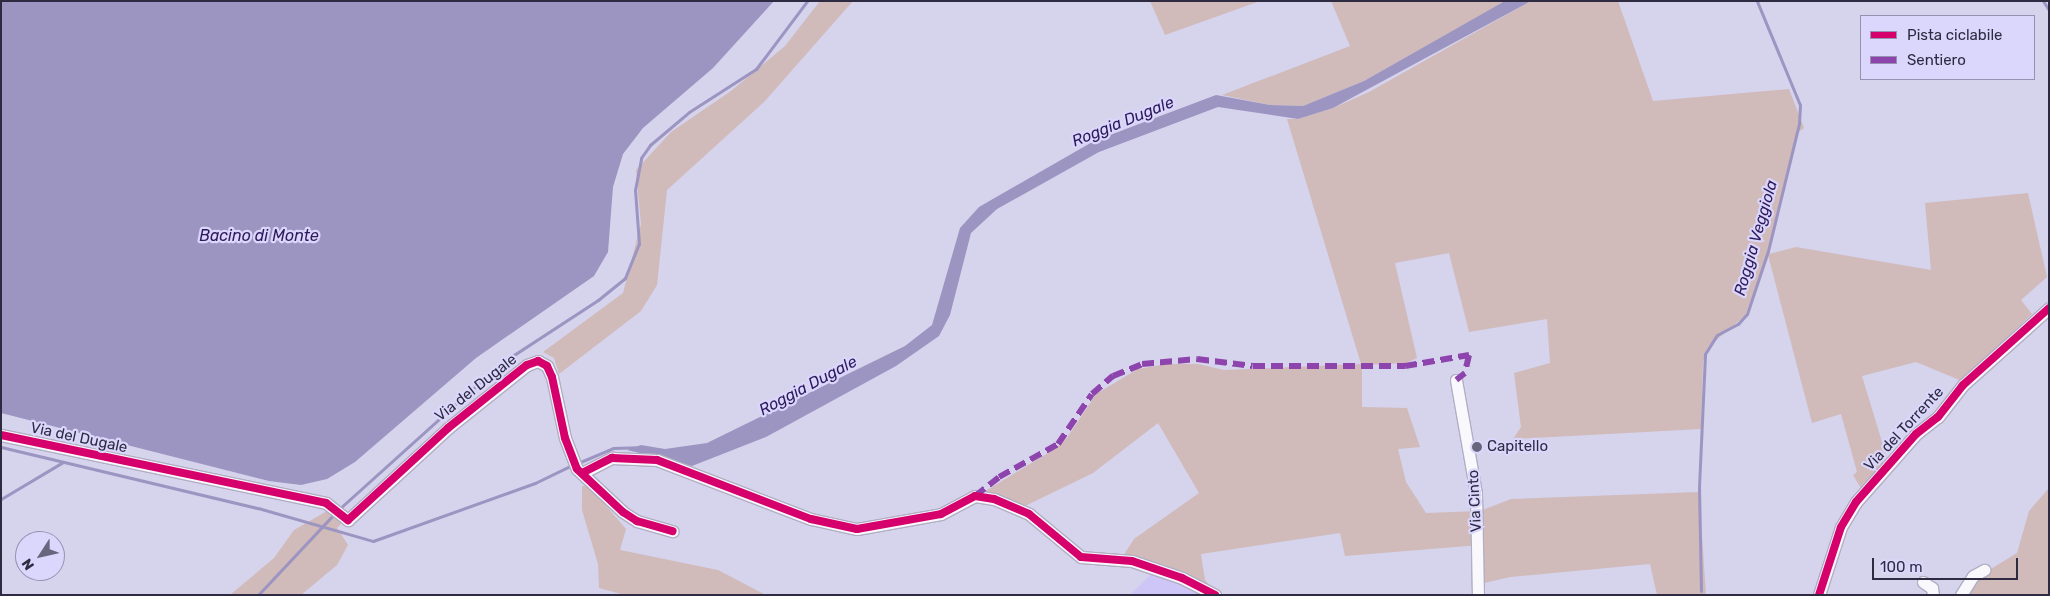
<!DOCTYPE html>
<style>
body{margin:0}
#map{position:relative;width:2050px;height:596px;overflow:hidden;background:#d6d3ed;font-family:Rubik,sans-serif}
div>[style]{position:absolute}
.built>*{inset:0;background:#cdc6f6}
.green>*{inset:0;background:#d0baba}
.water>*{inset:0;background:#9c95c2}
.stream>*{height:3px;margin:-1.5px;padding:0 1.5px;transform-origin:1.5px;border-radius:1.5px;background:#9c95c2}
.roads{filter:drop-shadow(1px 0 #b1aec4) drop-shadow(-1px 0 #b1aec4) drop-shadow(0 1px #b1aec4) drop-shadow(0 -1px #b1aec4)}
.minor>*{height:11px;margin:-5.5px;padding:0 5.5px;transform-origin:5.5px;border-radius:5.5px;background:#f9f8fc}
.quiet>*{height:6px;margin-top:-3px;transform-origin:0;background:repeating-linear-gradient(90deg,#8e44ad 0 12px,transparent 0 18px)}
.cycleway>*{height:8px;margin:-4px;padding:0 4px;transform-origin:4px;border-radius:4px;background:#d6006c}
.dots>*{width:14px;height:14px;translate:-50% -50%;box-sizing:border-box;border:2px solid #dbd6fb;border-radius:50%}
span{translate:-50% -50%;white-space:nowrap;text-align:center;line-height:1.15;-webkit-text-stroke:4.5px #dbd6fb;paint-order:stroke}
.street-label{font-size:15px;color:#2d2a41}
.poi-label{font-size:15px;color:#2d2a41}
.left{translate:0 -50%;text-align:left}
.water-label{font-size:16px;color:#2d195c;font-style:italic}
.frame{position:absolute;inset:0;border:2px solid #2d2a41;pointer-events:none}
.legend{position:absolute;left:1860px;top:15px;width:175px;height:65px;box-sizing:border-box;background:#dbd6fb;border:1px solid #9591b1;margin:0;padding:6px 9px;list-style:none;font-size:15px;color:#2d2a41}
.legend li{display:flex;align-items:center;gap:10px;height:25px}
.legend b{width:25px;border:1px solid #9591b1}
.north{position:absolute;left:15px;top:531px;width:50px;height:50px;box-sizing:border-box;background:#dbd6fb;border:1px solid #9591b1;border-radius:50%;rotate:235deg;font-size:14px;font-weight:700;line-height:20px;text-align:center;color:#2d2a41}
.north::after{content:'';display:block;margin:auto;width:18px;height:22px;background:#68657d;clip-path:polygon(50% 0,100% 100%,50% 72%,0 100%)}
.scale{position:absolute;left:1872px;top:558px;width:146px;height:22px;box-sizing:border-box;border:2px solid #2d2a41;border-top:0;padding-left:6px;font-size:15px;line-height:18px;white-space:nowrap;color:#2d2a41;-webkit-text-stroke:4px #dbd6fb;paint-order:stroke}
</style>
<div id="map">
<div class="built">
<div style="clip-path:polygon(1151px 574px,1190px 588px,1203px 595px,1130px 595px)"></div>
</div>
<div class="green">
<div style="clip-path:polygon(820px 1px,853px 1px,764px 102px,667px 190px,657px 285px,641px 311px,559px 374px,554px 358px,543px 352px,623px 293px,641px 224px,636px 170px,671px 132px,731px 91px,785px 46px)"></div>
<div style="clip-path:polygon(1150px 1px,1260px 1px,1165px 35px)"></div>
<div style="clip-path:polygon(1331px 1px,1506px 1px,1364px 81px,1303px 106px,1270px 105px,1222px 95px,1350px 46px)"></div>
<div style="clip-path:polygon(1531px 1px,1618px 1px,1653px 101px,1789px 89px,1804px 128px,1797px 133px,1769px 254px,1796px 247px,1931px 270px,1925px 203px,2028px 193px,2047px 277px,2021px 300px,2032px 314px,1962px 381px,1916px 362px,1862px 376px,1889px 465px,1862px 490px,1853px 475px,1857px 472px,1841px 414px,1812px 423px,1768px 255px,1745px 316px,1709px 346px,1703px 362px,1701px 429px,1513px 439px,1521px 427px,1514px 373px,1550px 363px,1547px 319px,1469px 332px,1449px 253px,1395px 263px,1417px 358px,1406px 363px,1362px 365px,1362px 407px,1407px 408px,1420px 447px,1398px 449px,1406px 482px,1426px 513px,1480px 511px,1511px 499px,1699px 492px,1706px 595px,1657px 595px,1650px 564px,1510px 577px,1480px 584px,1480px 545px,1345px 556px,1340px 533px,1201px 554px,1205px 580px,1219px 595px,1190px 588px,1118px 564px,1134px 539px,1199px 493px,1158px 423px,1093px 473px,1025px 506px,984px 492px,1053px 450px,1067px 438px,1096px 394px,1138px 369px,1167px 364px,1198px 364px,1224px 370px,1361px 364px,1287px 119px,1298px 119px,1333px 108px,1369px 92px)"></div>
<div style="clip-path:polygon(582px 486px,589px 486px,626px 529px,620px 550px,718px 570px,766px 595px,625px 595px,599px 588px,598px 564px,582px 510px)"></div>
<div style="clip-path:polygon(2049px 488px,2049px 595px,1965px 595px,1976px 578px,2017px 553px,2029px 511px)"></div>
<div style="clip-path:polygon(327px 511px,342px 523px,337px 528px,348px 545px,337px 565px,301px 595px,230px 595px,274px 558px,294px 530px)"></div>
</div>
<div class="water">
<div style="clip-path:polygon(1px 1px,774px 1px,713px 68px,643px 128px,623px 154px,613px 187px,608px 252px,594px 276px,476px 358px,355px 462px,327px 479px,301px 485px,269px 481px,1px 413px)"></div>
<div style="clip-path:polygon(1505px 1px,1531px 1px,1333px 108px,1298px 119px,1218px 107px,1099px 152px,997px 209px,971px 233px,950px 315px,939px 336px,896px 366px,766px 437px,692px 466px,627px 450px,641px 445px,665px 449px,707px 443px,905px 346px,932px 325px,960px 228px,979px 207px,1094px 141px,1216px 95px,1270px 105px,1303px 106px,1364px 81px)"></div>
</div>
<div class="stream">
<div style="left:2043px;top:1px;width:11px;rotate:56deg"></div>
<div style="left:1px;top:447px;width:264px;rotate:13.4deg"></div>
<div style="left:258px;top:508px;width:120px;rotate:16deg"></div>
<div style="left:373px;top:541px;width:172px;rotate:-19.7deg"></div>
<div style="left:535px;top:483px;width:41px;rotate:-25.9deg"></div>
<div style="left:578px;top:463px;width:38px;rotate:-23deg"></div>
<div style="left:613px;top:448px;width:25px;rotate:-2deg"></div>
<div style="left:1px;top:499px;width:72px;rotate:-30.8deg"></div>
<div style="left:339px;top:509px;width:217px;rotate:-42deg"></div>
<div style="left:500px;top:364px;width:117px;rotate:-33.1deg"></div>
<div style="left:598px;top:300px;width:35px;rotate:-39deg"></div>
<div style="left:625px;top:278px;width:37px;rotate:-68deg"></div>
<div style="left:639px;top:244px;width:54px;rotate:-94.2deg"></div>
<div style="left:635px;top:190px;width:33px;rotate:-79deg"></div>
<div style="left:641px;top:158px;width:16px;rotate:-55deg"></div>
<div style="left:650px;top:145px;width:51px;rotate:-40.2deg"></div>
<div style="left:689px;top:112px;width:80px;rotate:-32.7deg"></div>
<div style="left:756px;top:69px;width:85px;rotate:-53.1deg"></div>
<div style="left:1701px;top:591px;width:104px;rotate:-91.1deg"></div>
<div style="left:1699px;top:487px;width:133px;rotate:-87.4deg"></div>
<div style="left:1705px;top:354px;width:22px;rotate:-58deg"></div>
<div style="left:1717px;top:335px;width:24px;rotate:-28deg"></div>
<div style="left:1738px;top:324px;width:13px;rotate:-48deg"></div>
<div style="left:1747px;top:314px;width:66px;rotate:-71.6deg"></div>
<div style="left:1768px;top:251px;width:131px;rotate:-76.3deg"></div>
<div style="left:1799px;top:124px;width:19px;rotate:-87deg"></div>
<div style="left:1800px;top:105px;width:113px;rotate:-112.5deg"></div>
<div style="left:258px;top:595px;width:112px;rotate:-46.8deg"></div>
</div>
<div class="roads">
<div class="minor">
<div style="left:1456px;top:380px;width:116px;rotate:80deg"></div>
<div style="left:1476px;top:494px;width:101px;rotate:88.9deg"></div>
<div style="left:1px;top:435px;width:332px;rotate:11.8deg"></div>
<div style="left:326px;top:503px;width:28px;rotate:38deg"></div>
<div style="left:348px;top:520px;width:136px;rotate:-42.6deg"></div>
<div style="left:448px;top:428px;width:101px;rotate:-38.6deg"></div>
<div style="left:527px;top:365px;width:12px;rotate:-20deg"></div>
<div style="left:538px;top:361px;width:10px;rotate:29deg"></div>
<div style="left:547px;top:366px;width:12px;rotate:66deg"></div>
<div style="left:552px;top:377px;width:62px;rotate:78deg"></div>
<div style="left:565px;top:438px;width:33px;rotate:69deg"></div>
<div style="left:577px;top:469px;width:63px;rotate:43.1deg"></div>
<div style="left:623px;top:512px;width:17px;rotate:33deg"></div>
<div style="left:637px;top:521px;width:37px;rotate:16deg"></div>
<div style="left:582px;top:473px;width:34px;rotate:-27deg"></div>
<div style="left:612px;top:458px;width:45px;rotate:2.5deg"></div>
<div style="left:657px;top:460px;width:165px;rotate:21deg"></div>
<div style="left:811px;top:519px;width:47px;rotate:12.3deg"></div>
<div style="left:857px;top:529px;width:85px;rotate:-10.1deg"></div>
<div style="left:941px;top:514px;width:38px;rotate:-28deg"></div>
<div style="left:975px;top:496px;width:19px;rotate:9deg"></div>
<div style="left:994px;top:499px;width:38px;rotate:23deg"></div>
<div style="left:1029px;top:514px;width:67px;rotate:39.6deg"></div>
<div style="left:1081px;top:557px;width:51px;rotate:4.5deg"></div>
<div style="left:1132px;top:561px;width:53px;rotate:18.8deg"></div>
<div style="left:1182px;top:578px;width:37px;rotate:27deg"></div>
<div style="left:1923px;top:582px;width:11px;rotate:34deg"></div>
<div style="left:1932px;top:588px;width:7px;rotate:82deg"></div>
<div style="left:1819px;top:595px;width:71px;rotate:-72.1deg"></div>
<div style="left:1841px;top:527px;width:29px;rotate:-59deg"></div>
<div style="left:1856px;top:502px;width:91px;rotate:-48.6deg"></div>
<div style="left:1916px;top:434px;width:28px;rotate:-38deg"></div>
<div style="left:1938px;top:417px;width:41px;rotate:-52deg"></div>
<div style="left:1963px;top:385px;width:115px;rotate:-41.8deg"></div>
<div style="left:1961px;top:595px;width:22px;rotate:-58deg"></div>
<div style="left:1973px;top:576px;width:13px;rotate:-29deg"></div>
</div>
</div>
<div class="quiet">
<div style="left:975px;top:496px;width:31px;rotate:-38deg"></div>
<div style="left:999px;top:477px;width:68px;rotate:-29.2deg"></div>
<div style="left:1058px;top:444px;width:60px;rotate:-55.8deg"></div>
<div style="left:1092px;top:394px;width:28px;rotate:-41deg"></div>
<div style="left:1113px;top:376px;width:31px;rotate:-22deg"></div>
<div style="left:1142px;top:364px;width:55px;rotate:-5.2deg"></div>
<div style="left:1197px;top:359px;width:56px;rotate:7.1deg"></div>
<div style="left:1253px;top:366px;width:152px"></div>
<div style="left:1405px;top:366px;width:65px;rotate:-9.8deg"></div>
<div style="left:1469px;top:355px;width:18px;rotate:103deg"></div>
<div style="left:1465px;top:373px;width:11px;rotate:142deg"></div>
</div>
<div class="cycleway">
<div style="left:1px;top:435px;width:332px;rotate:11.8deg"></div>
<div style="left:326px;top:503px;width:28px;rotate:38deg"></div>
<div style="left:348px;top:520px;width:136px;rotate:-42.6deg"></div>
<div style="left:448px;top:428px;width:101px;rotate:-38.6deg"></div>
<div style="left:527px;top:365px;width:12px;rotate:-20deg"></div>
<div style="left:538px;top:361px;width:10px;rotate:29deg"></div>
<div style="left:547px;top:366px;width:12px;rotate:66deg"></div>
<div style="left:552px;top:377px;width:62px;rotate:78deg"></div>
<div style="left:565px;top:438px;width:33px;rotate:69deg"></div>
<div style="left:577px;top:469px;width:63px;rotate:43.1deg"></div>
<div style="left:623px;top:512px;width:17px;rotate:33deg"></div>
<div style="left:637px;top:521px;width:37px;rotate:16deg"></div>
<div style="left:582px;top:473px;width:34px;rotate:-27deg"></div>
<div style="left:612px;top:458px;width:45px;rotate:2.5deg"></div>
<div style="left:657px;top:460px;width:165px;rotate:21deg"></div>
<div style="left:811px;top:519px;width:47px;rotate:12.3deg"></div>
<div style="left:857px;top:529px;width:85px;rotate:-10.1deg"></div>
<div style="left:941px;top:514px;width:38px;rotate:-28deg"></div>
<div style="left:975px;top:496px;width:19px;rotate:9deg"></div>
<div style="left:994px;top:499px;width:38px;rotate:23deg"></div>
<div style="left:1029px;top:514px;width:67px;rotate:39.6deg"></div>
<div style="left:1081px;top:557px;width:51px;rotate:4.5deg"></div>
<div style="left:1132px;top:561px;width:53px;rotate:18.8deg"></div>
<div style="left:1182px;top:578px;width:37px;rotate:27deg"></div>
<div style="left:1819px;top:595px;width:71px;rotate:-72.1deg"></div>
<div style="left:1841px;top:527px;width:29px;rotate:-59deg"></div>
<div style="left:1856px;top:502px;width:91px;rotate:-48.6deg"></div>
<div style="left:1916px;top:434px;width:28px;rotate:-38deg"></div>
<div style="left:1938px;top:417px;width:41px;rotate:-52deg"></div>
<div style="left:1963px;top:385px;width:115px;rotate:-41.8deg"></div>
</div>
<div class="dots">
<div style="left:1477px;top:447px;background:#68657d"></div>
</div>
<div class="street-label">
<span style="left:476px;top:388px;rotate:-38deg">Via del Dugale</span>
<span style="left:1904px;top:429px;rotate:-47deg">Via del Torrente</span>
<span style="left:79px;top:438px;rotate:12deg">Via del Dugale</span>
<span style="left:1475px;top:501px;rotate:-93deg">Via Cinto</span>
</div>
<div class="poi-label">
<span class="left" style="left:1487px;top:447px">Capitello</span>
</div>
<div class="water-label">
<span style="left:1123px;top:122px;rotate:-22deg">Roggia Dugale</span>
<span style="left:259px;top:236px">Bacino di Monte</span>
<span style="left:1756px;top:238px;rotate:-74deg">Roggia Veggiola</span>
<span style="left:808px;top:386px;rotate:-28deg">Roggia Dugale</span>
</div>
<div class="frame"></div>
<ul class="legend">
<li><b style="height:6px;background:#d6006c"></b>Pista ciclabile</li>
<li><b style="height:6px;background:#8e44ad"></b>Sentiero</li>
</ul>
<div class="north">N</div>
<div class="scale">100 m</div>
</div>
